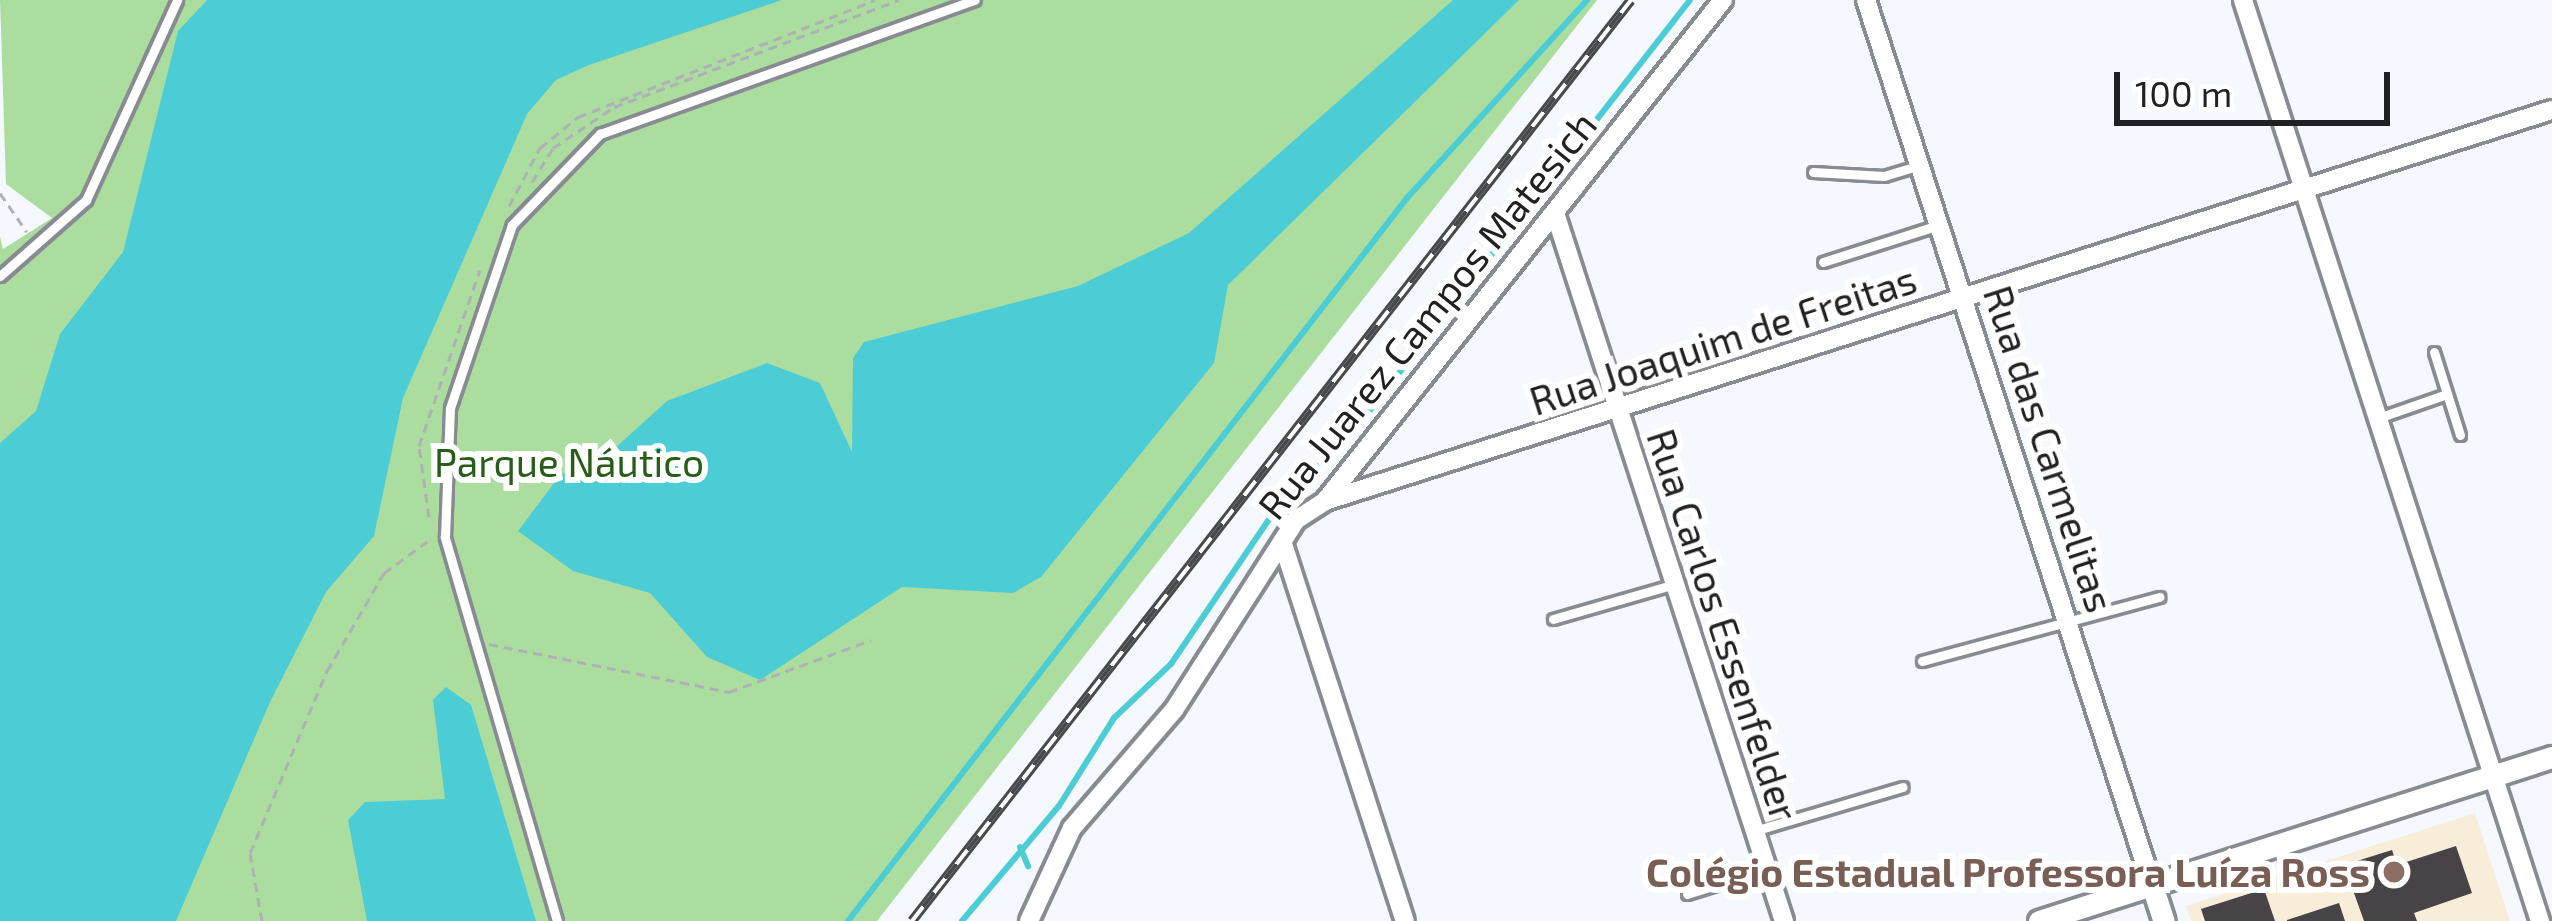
<!DOCTYPE html>
<meta charset="utf-8">
<style>
body{margin:0}
#map{position:relative;width:2552px;height:921px;overflow:hidden;background:#f5f8fe;font-family:"Exo 2",sans-serif}
div>[style]{position:absolute}
.education>*{inset:0;background:#f7edd8}
.green>*{inset:0;background:#abdd9f}
.water>*{inset:0;background:#4ccdd6}
.stream>*{height:6px;margin:-3px;padding:0 3px;transform-origin:3px;border-radius:3px;background:#4ccdd6}
.building>*{inset:0;background:#484347}
.path>*{height:3px;margin-top:-1.5px;transform-origin:0;background:repeating-linear-gradient(90deg,#aeb1b5 0 9px,transparent 0 15px)}
.roads{filter:drop-shadow(3px 0 #888b91) drop-shadow(-3px 0 #888b91) drop-shadow(0 3px #888b91) drop-shadow(0 -3px #888b91)}
.service>*{height:9px;margin:-4.5px;padding:0 4.5px;transform-origin:4.5px;border-radius:4.5px;background:#fff}
.minor>*{height:18px;margin:-9px;padding:0 9px;transform-origin:9px;border-radius:9px;background:#fff}
.tertiary>*{height:21px;margin:-10.5px;padding:0 10.5px;transform-origin:10.5px;border-radius:10.5px;background:#fff}
.rail>*{height:10px;margin-top:-5px;transform-origin:0;background:repeating-linear-gradient(90deg,#fff 0 18px,#48494c 0 36px);box-sizing:border-box;border-block:3px solid #48494c}
.dots>*{width:33px;height:33px;translate:-50% -50%;box-sizing:border-box;border:6px solid #fff;border-radius:50%}
span{translate:-50% -50%;white-space:nowrap;text-align:center;line-height:1.15;-webkit-text-stroke:12px #fff;paint-order:stroke}
.street-label{font-size:39px;color:#202123}
.park-label{font-size:39px;color:#285c19}
.education-label{font-size:39px;color:#785e54;font-weight:700}
.right{translate:-100% -50%;text-align:right}
.scale{position:absolute;left:2114px;top:72px;width:276px;height:54px;box-sizing:border-box;border:6px solid #202123;border-top:0;padding-left:15px;font-size:36px;line-height:42px;white-space:nowrap;color:#202123;-webkit-text-stroke:9px #fff;paint-order:stroke}
</style>
<div id="map">
<div class="education">
<div style="clip-path:polygon(2475px 813px,2510px 921px,2191px 921px,2186px 906px)"></div>
</div>
<div class="green">
<div style="clip-path:polygon(0 0,1597px 0,877px 921px,0 921px,0 237px,3px 249px,52px 218px,6px 184px)"></div>
</div>
<div class="water">
<div style="clip-path:polygon(207px 0,782px 0,589px 65px,556px 80px,527px 114px,403px 398px,374px 536px,326px 592px,270px 702px,176px 921px,0 921px,0 443px,36px 411px,60px 334px,123px 252px,178px 31px)"></div>
<div style="clip-path:polygon(1453px 0,1519px 0,1228px 285px,1214px 363px,1041px 577px,1013px 593px,902px 587px,760px 680px,707px 657px,650px 593px,573px 571px,518px 531px,560px 475px,614px 449px,667px 401px,767px 363px,820px 383px,852px 452px,853px 358px,864px 342px,1078px 286px,1189px 233px)"></div>
<div style="clip-path:polygon(446px 687px,471px 705px,536px 921px,367px 921px,348px 820px,365px 802px,445px 799px,433px 700px)"></div>
</div>
<div class="stream">
<div style="left:1020px;top:847px;width:21px;rotate:67deg"></div>
<div style="left:848px;top:921px;width:914px;rotate:-52.29deg"></div>
<div style="left:1407px;top:198px;width:268px;rotate:-47.7deg"></div>
<div style="left:962px;top:921px;width:150px;rotate:-49.9deg"></div>
<div style="left:1059px;top:806px;width:104px;rotate:-58deg"></div>
<div style="left:1114px;top:718px;width:79px;rotate:-43.5deg"></div>
<div style="left:1171px;top:664px;width:191px;rotate:-55.9deg"></div>
<div style="left:1278px;top:506px;width:112px;rotate:-45deg"></div>
<div style="left:1357px;top:427px;width:541px;rotate:-52.05deg"></div>
</div>
<div class="building">
<div style="clip-path:polygon(2456px 846px,2472px 893px,2414px 913px,2417px 921px,2364px 921px,2344px 865px,2392px 850px,2397px 865px)"></div>
<div style="clip-path:polygon(2264px 889px,2275px 921px,2205px 921px,2201px 909px)"></div>
<div style="clip-path:polygon(2339px 903px,2345px 921px,2287px 921px,2287px 920px)"></div>
</div>
<div class="path">
<div style="left:532px;top:182px;width:40px;rotate:-58deg"></div>
<div style="left:553px;top:148px;width:73px;rotate:-33.9deg"></div>
<div style="left:614px;top:107px;width:304px;rotate:-20.6deg"></div>
<div style="left:0;top:193px;width:47px;rotate:55.3deg"></div>
<div style="left:509px;top:206px;width:66px;rotate:-61.9deg"></div>
<div style="left:540px;top:148px;width:49px;rotate:-39.2deg"></div>
<div style="left:578px;top:117px;width:319px;rotate:-21.5deg"></div>
<div style="left:429px;top:517px;width:72px;rotate:-98deg"></div>
<div style="left:419px;top:446px;width:186px;rotate:-70.9deg"></div>
<div style="left:489px;top:644px;width:245px;rotate:11.3deg"></div>
<div style="left:729px;top:692px;width:151px;rotate:-20.1deg"></div>
<div style="left:262px;top:921px;width:69px;rotate:-100deg"></div>
<div style="left:250px;top:853px;width:198px;rotate:-67.1deg"></div>
<div style="left:327px;top:671px;width:113px;rotate:-59.8deg"></div>
<div style="left:384px;top:573px;width:59px;rotate:-36.1deg"></div>
</div>
<div class="roads">
<div class="service">
<div style="left:1813px;top:172px;width:71px;rotate:3.2deg"></div>
<div style="left:1884px;top:176px;width:37px;rotate:-17deg"></div>
<div style="left:1823px;top:262px;width:122px;rotate:-17.7deg"></div>
<div style="left:0;top:276px;width:115px;rotate:-41.5deg"></div>
<div style="left:86px;top:200px;width:220px;rotate:-65.5deg"></div>
<div style="left:2434px;top:352px;width:87px;rotate:72.6deg"></div>
<div style="left:2378px;top:418px;width:73px;rotate:-19.2deg"></div>
<div style="left:1553px;top:619px;width:127px;rotate:-16deg"></div>
<div style="left:1922px;top:661px;width:246px;rotate:-15.1deg"></div>
<div style="left:1754px;top:831px;width:155px;rotate:-16.5deg"></div>
<div style="left:1687px;top:894px;width:84px;rotate:-17.4deg"></div>
<div style="left:557px;top:921px;width:400px;rotate:-106.3deg"></div>
<div style="left:445px;top:537px;width:129px;rotate:-87.8deg"></div>
<div style="left:450px;top:408px;width:193px;rotate:-71.3deg"></div>
<div style="left:512px;top:225px;width:127px;rotate:-46deg"></div>
<div style="left:600px;top:134px;width:398px;rotate:-19.7deg"></div>
</div>
<div class="minor">
<div style="left:1866px;top:0;width:930px;rotate:72.09deg"></div>
<div style="left:2243px;top:0;width:968px;rotate:72.13deg"></div>
<div style="left:1555px;top:213px;width:744px;rotate:72.08deg"></div>
<div style="left:1325px;top:501px;width:1288px;rotate:-17.68deg"></div>
<div style="left:1284px;top:547px;width:393px;rotate:72.1deg"></div>
<div style="left:1029px;top:921px;width:102px;rotate:-65.2deg"></div>
<div style="left:1072px;top:828px;width:156px;rotate:-49.2deg"></div>
<div style="left:1174px;top:710px;width:226px;rotate:-57.3deg"></div>
<div style="left:1296px;top:520px;width:35px;rotate:-33deg"></div>
<div style="left:1325px;top:501px;width:640px;rotate:-51.54deg"></div>
</div>
<div class="tertiary">
<div style="left:2152px;top:885px;width:38px;rotate:72deg"></div>
<div style="left:2039px;top:921px;width:539px;rotate:-17.73deg"></div>
</div>
</div>
<div class="rail">
<div style="left:912px;top:921px;width:1168px;rotate:-52.02deg"></div>
</div>
<div class="dots">
<div style="left:2394px;top:872px;background:#8d6e63"></div>
</div>
<div class="street-label">
<span style="left:1427px;top:315px;rotate:-51deg">Rua Juarez Campos Matesich</span>
<span style="left:1723px;top:340px;rotate:-18deg">Rua Joaquim de Freitas</span>
<span style="left:2049px;top:449px;rotate:72deg">Rua das Carmelitas</span>
<span style="left:1723px;top:625px;rotate:72deg">Rua Carlos Essenfelder</span>
</div>
<div class="park-label">
<span style="left:569px;top:462px">Parque Náutico</span>
</div>
<div class="education-label">
<span class="right" style="left:2370px;top:872px">Colégio Estadual Professora Luíza Ross</span>
</div>
<div class="scale">100 m</div>
</div>
